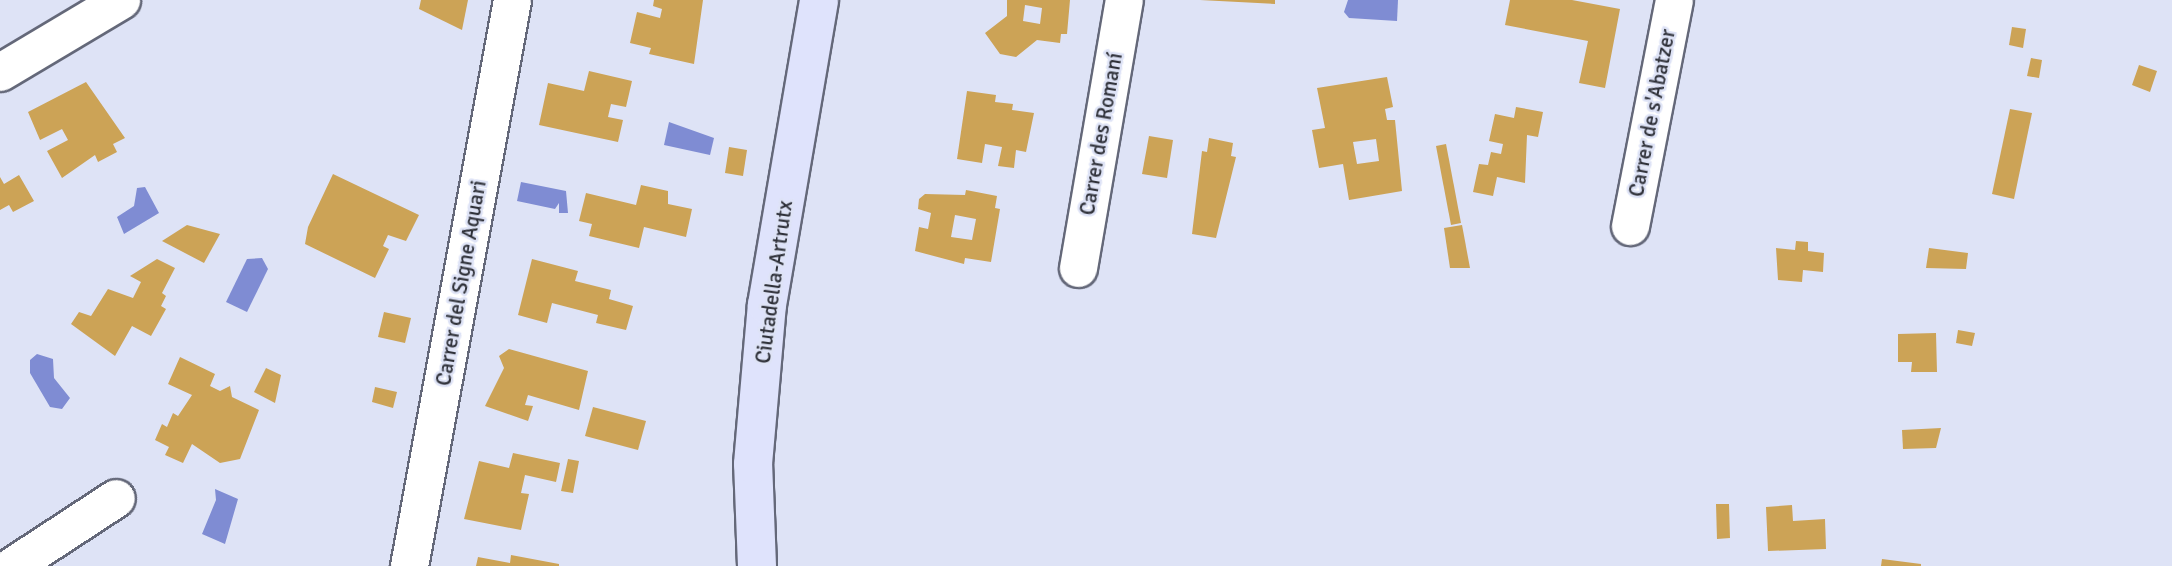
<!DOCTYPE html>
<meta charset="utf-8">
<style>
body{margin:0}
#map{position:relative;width:2172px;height:566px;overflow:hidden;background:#dee3f6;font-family:Signika,sans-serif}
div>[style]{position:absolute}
.water>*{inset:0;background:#7f8cd3}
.building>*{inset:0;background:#cca356}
.roads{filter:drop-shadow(2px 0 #646879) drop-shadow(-2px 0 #646879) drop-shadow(0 2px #646879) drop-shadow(0 -2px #646879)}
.street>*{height:37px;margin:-18.5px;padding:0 18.5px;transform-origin:18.5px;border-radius:18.5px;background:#fff}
.secondary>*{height:38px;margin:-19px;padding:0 19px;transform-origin:19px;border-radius:19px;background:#dfe3fc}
span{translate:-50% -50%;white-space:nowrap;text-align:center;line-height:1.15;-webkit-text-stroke:5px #dee3f6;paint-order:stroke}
.street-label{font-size:21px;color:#2e3038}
</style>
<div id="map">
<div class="water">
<div style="clip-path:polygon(1348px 0,1398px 0,1397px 21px,1349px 18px,1344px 12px)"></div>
<div style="clip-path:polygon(669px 122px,714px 138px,710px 155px,664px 145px)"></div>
<div style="clip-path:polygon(521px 182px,566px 191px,568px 213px,559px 213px,559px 203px,555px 209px,517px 201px)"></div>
<div style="clip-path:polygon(145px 187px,159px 213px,124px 234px,117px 217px,134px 206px,137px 188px)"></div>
<div style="clip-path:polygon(262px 258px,268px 269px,247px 312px,226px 302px,247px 259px)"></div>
<div style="clip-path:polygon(37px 354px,53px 359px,54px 378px,70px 398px,62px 409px,50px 407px,30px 373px,30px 360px)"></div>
<div style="clip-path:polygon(215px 489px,238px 499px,225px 544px,202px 534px,216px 500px)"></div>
</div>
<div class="building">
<div style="clip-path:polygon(421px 0,468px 0,462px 30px,419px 9px)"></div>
<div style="clip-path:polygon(654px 0,703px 0,694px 64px,649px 54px,651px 48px,630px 43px,637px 12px,660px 18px,662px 9px,653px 6px)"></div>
<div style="clip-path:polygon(evenodd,1007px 0,1070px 0,1067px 34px,1061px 34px,1060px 43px,1037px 40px,1016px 57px,1000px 54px,985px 33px,1007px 16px,1007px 0,1025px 5px,1042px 8px,1040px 24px,1023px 21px,1025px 5px)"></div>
<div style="clip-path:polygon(1200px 0,1275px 0,1275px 4px)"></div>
<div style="clip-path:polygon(1510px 0,1572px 0,1620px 9px,1605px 88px,1579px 83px,1588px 41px,1505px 25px)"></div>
<div style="clip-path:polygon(2012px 27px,2026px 29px,2023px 48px,2009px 45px)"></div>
<div style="clip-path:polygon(2031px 58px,2042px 60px,2039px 78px,2027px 76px)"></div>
<div style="clip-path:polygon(2139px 65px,2157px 71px,2150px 92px,2132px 85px)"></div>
<div style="clip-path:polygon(589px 71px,632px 81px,626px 107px,611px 104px,608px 117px,623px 120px,618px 142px,539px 125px,548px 83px,584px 91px)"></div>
<div style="clip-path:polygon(evenodd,1387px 77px,1393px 107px,1385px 109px,1387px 120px,1395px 120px,1402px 191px,1349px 200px,1343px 164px,1319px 168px,1312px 130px,1325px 128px,1317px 88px,1387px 77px,1376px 139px,1379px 161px,1357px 164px,1353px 142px,1376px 139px)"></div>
<div style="clip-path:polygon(86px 82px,125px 138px,113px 144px,117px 152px,98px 162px,95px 155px,62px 178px,47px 151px,68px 140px,62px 129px,40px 140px,28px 112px)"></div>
<div style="clip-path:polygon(967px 91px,996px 95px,995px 102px,1013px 104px,1012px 110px,1034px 113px,1026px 152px,1016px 150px,1014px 168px,998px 166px,1002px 147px,985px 144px,982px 163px,957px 159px)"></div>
<div style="clip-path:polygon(1516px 107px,1543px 112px,1538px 137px,1527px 135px,1525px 183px,1497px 177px,1493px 196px,1473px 192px,1479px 164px,1488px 165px,1491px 152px,1501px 154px,1503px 144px,1489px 141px,1495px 114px,1514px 118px)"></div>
<div style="clip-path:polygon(2010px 109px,2032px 113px,2014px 199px,1992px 194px)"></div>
<div style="clip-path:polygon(1149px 136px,1173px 140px,1167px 178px,1142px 174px)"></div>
<div style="clip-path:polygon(1209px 138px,1233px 143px,1231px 156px,1236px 157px,1216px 238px,1192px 234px,1202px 151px,1207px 152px)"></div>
<div style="clip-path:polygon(1446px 144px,1461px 223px,1451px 225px,1436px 146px)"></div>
<div style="clip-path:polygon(729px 147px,747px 150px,743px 176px,725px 173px)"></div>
<div style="clip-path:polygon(333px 174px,419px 215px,406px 241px,388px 235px,383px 246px,389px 249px,375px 278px,305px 244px,308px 227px)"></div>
<div style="clip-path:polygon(19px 175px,34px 201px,13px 212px,9px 205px,0 210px,0 177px,4px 184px)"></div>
<div style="clip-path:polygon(641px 185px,668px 191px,668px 204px,692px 209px,686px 237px,644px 227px,639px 248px,589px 236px,592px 224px,579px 221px,586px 193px,636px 205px)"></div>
<div style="clip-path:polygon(evenodd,966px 190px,997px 196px,995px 208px,1000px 209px,991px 262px,965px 258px,964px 264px,915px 251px,919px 227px,928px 229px,931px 213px,918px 209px,919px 199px,925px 194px,965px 195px,966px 190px,955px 215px,976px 219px,972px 240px,951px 237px,955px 215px)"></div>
<div style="clip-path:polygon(187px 225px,220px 234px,204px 263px,162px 241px)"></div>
<div style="clip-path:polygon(1462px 225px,1470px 268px,1450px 268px,1444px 228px)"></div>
<div style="clip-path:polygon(1796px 241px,1808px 242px,1808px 251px,1824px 253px,1823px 272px,1803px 270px,1802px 282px,1778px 280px,1776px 248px,1795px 250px)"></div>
<div style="clip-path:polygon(1929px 248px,1968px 253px,1966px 269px,1926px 268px)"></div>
<div style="clip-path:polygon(157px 259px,175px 268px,162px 293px,166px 296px,161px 306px,166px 309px,151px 336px,132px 326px,115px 356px,71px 324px,79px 312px,91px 316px,108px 289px,133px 298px,141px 282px,130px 276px)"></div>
<div style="clip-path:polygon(532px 259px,578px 271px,575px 281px,611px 290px,609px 299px,633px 306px,626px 330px,596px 323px,598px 315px,552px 303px,547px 323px,518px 315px)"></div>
<div style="clip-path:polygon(384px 312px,411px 318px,405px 343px,378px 337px)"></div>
<div style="clip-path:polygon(1958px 330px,1975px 333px,1972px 346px,1956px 343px)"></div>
<div style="clip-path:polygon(1936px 333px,1937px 372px,1911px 372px,1912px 362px,1898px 362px,1898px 334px)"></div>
<div style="clip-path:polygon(509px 349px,588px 371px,579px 410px,528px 395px,525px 405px,533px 406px,528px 421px,485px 406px,504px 368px,499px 356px)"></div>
<div style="clip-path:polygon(180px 357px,215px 374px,210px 386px,220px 391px,230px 386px,232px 397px,259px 410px,240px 459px,220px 463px,192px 444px,183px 463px,165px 455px,169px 447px,155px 440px,162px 424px,167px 427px,173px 413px,178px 416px,192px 395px,168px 384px)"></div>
<div style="clip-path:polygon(266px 368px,281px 375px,275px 403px,254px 392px)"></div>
<div style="clip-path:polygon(375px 387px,397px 392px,393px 408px,372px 402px)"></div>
<div style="clip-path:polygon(593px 407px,646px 421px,638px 450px,585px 436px)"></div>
<div style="clip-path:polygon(1941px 428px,1936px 448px,1903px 449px,1902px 430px)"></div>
<div style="clip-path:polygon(513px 453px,560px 463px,556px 482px,525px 475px,521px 493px,529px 494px,521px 530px,464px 519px,479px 461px,509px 468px)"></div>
<div style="clip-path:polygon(568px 459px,579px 461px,573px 493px,561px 491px)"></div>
<div style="clip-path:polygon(1716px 504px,1729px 504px,1730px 538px,1717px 539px)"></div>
<div style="clip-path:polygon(1792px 505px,1793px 521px,1825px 519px,1826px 549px,1768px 551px,1766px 507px)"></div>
<div style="clip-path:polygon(511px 555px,559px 564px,559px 566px,476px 566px,478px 557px,510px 563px)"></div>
<div style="clip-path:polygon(1882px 559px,1921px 564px,1921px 566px,1881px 566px)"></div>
</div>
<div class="roads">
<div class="street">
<div style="left:0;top:72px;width:141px;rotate:-30.8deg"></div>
<div style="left:1630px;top:226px;width:230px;rotate:-79deg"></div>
<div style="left:1078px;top:268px;width:272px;rotate:-80.3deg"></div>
<div style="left:12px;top:566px;width:124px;rotate:-33.2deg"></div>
<div style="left:409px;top:566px;width:575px;rotate:-79.69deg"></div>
</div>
<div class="secondary">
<div style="left:757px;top:566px;width:102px;rotate:-92.2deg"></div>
<div style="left:753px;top:464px;width:160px;rotate:-85deg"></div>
<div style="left:767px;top:305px;width:309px;rotate:-80.3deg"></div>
</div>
</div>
<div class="street-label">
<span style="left:1652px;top:113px;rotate:-79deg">Carrer de s'Abatzer</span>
<span style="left:1101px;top:134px;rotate:-80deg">Carrer des Romaní</span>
<span style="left:774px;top:282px;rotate:-82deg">Ciutadella-Artrutx</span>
<span style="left:461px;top:283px;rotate:-80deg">Carrer del Signe Aquari</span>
</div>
</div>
